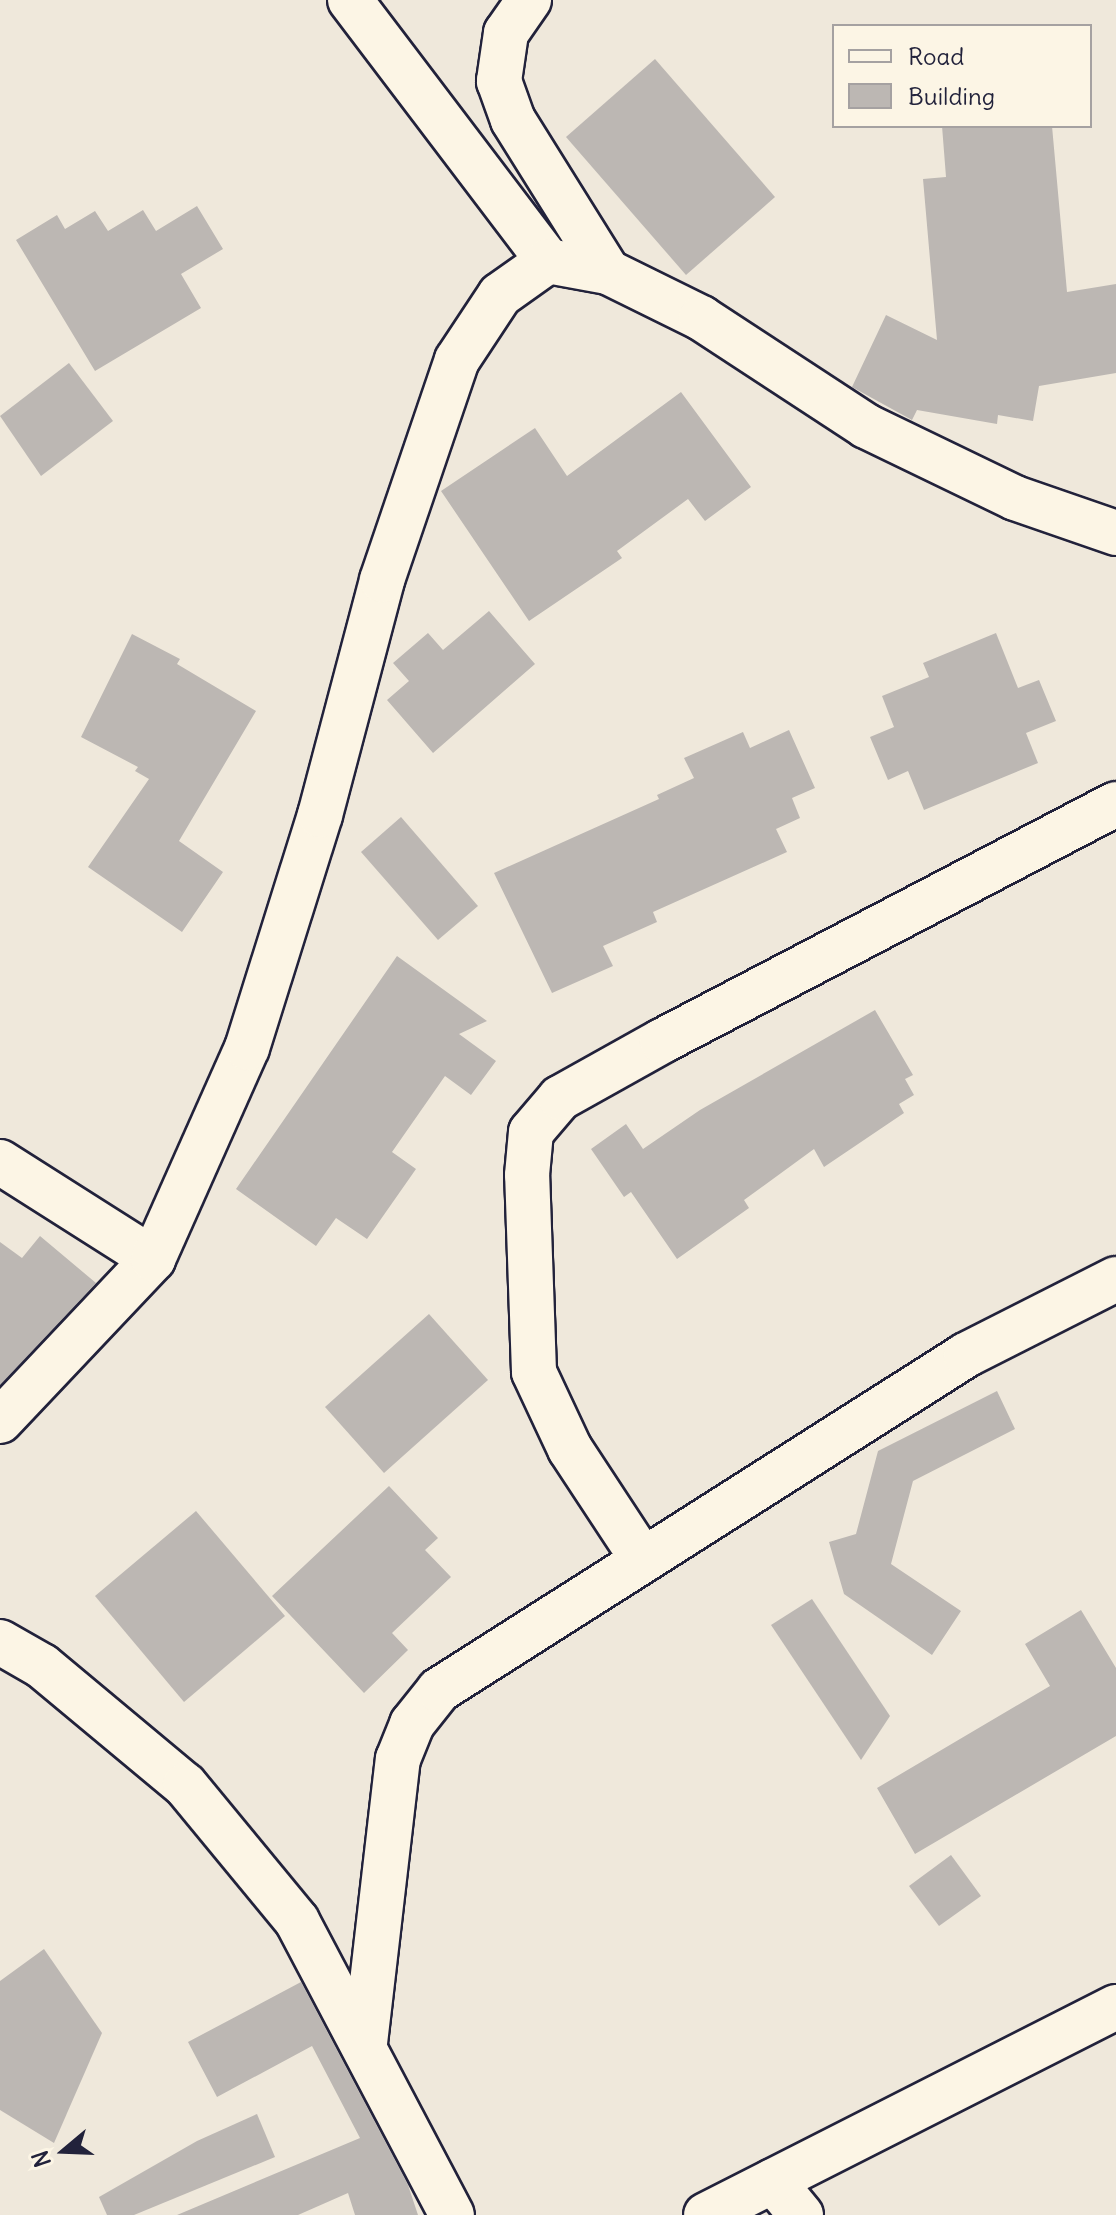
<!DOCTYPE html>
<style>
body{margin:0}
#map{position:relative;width:1116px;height:2215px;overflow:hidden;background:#efe8db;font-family:Delius,sans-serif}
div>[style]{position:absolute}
.building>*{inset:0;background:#bcb7b3}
.roads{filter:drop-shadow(2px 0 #22223b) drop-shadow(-2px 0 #22223b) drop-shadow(0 2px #22223b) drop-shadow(0 -2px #22223b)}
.minor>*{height:44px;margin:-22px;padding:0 22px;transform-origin:22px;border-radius:22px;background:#fcf5e5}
span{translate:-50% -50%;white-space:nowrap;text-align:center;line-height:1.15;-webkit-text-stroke:8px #fcf5e5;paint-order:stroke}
.legend{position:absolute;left:832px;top:24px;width:260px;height:104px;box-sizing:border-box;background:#fcf5e5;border:2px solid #a5a1a1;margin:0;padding:10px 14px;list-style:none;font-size:24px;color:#22223b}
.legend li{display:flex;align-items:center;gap:16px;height:40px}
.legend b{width:40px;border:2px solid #a5a1a1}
.north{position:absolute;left:24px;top:2111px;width:80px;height:80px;-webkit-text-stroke:6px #fcf5e5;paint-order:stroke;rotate:251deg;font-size:22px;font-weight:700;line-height:32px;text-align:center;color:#22223b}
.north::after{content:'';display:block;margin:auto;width:28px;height:36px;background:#22223b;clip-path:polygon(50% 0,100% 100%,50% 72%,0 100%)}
</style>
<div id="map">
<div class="building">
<div style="clip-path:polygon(655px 59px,775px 197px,686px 275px,566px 137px)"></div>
<div style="clip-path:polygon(942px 126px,1052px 126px,1067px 292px,1116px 284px,1116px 373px,1039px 386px,1033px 421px,998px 415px,997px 424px,917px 410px,912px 420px,852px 387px,886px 315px,937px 340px,923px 179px,946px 177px)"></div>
<div style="clip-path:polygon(197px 206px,223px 249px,181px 274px,201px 308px,95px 371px,16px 240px,57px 215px,65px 229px,95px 211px,108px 231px,143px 210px,156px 231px)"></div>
<div style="clip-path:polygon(69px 363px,113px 421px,41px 476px,0 416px)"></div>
<div style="clip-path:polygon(681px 392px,751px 487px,705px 521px,688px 499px,617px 551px,622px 558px,529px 621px,441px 491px,535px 428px,567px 476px)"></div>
<div style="clip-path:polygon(489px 611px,535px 664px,433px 753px,387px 700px,409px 681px,393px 663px,428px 633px,443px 650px)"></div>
<div style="clip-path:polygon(996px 633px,1018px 688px,1039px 680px,1056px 721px,1026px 733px,1038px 763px,924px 810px,908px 771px,888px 780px,870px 737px,894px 727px,882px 696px,929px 677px,923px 663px)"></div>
<div style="clip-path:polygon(132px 634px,180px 659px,177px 664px,256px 711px,179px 841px,223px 872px,182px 932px,88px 867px,149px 779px,135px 771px,138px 767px,81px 737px)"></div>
<div style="clip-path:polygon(789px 730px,815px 788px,792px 798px,800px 818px,776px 829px,787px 852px,653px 912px,657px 922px,603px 946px,613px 966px,552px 993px,494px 873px,659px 799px,657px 795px,694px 778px,684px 758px,743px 732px,750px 748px)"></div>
<div style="clip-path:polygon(401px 817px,478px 906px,438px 940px,361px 852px)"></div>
<div style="clip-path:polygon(397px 956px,487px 1021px,459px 1034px,496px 1061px,471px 1095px,445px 1076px,392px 1152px,416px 1169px,367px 1239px,336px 1218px,316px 1246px,236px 1189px)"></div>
<div style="clip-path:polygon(875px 1010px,913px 1075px,905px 1079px,914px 1095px,899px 1104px,904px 1113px,824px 1167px,814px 1149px,744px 1200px,749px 1208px,677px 1259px,631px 1192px,624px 1197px,591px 1149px,626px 1124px,643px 1149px,700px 1110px)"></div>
<div style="clip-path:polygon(40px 1236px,96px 1283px,0 1385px,0 1242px,22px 1258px)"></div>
<div style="clip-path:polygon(429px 1314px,488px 1380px,384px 1473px,325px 1407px)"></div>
<div style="clip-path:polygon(997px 1391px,1015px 1429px,913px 1481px,891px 1564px,961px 1611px,932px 1655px,844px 1594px,829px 1542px,856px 1534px,878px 1451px)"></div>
<div style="clip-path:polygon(389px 1486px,438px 1538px,425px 1550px,451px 1577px,392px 1633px,408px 1650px,364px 1693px,272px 1596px)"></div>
<div style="clip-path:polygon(196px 1511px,285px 1616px,184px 1702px,95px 1596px)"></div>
<div style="clip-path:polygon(812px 1599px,890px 1716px,861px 1760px,771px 1625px)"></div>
<div style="clip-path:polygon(1081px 1610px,1116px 1668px,1116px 1736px,915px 1854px,877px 1788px,1050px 1686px,1025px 1644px)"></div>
<div style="clip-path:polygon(951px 1855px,981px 1896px,939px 1926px,909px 1886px)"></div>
<div style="clip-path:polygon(44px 1949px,102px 2033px,54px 2143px,0 2110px,0 1981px)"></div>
<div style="clip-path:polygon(301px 1982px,408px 2185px,418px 2215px,355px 2215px,348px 2193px,298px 2215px,177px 2215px,360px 2138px,312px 2046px,217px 2097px,188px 2042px)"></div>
<div style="clip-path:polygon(257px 2114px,275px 2157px,134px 2215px,107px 2215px,99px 2197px,197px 2141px)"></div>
</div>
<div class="roads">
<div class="minor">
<div style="left:350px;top:0;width:328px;rotate:52.8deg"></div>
<div style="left:529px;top:0;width:40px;rotate:124.9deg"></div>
<div style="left:506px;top:33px;width:49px;rotate:98.3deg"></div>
<div style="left:499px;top:81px;width:41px;rotate:70.3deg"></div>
<div style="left:513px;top:120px;width:179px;rotate:58deg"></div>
<div style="left:0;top:1162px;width:181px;rotate:32.4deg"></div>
<div style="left:0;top:1421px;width:223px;rotate:-46.6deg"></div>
<div style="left:153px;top:1259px;width:231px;rotate:-66deg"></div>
<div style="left:247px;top:1048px;width:244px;rotate:-72.6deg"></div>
<div style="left:320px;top:815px;width:243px;rotate:-75.2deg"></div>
<div style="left:382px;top:580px;width:232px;rotate:-71.2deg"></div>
<div style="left:457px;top:360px;width:78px;rotate:-56.5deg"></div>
<div style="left:500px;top:295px;width:59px;rotate:-35.3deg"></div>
<div style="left:548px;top:261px;width:61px;rotate:10.4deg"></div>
<div style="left:608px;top:272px;width:104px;rotate:26.3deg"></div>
<div style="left:701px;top:318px;width:197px;rotate:33.2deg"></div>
<div style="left:866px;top:426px;width:165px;rotate:25.8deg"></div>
<div style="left:1015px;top:498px;width:107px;rotate:19.1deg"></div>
<div style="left:643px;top:1560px;width:133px;rotate:-123.3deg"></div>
<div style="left:570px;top:1449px;width:85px;rotate:-115.1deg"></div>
<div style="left:534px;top:1372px;width:197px;rotate:-92deg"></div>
<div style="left:527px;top:1175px;width:43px;rotate:-84.7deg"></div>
<div style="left:531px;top:1132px;width:45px;rotate:-49.5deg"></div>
<div style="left:560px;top:1098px;width:117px;rotate:-29.2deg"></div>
<div style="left:662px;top:1041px;width:512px;rotate:-27.57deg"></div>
<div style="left:0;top:1642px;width:48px;rotate:29.7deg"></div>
<div style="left:42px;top:1666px;width:186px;rotate:39.8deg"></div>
<div style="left:185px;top:1785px;width:176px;rotate:50.5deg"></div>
<div style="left:297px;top:1921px;width:332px;rotate:62.2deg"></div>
<div style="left:365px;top:2043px;width:286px;rotate:-83.4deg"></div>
<div style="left:398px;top:1759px;width:38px;rotate:-68deg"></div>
<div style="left:412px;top:1724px;width:43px;rotate:-51.5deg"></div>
<div style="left:439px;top:1690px;width:624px;rotate:-32.44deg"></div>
<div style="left:966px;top:1355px;width:168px;rotate:-26.9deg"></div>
<div style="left:773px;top:2181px;width:44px;rotate:50.5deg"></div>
<div style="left:706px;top:2215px;width:460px;rotate:-26.9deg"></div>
</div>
</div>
<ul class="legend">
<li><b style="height:10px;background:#fcf5e5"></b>Road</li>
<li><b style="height:22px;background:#bcb7b3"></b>Building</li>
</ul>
<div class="north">N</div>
</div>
